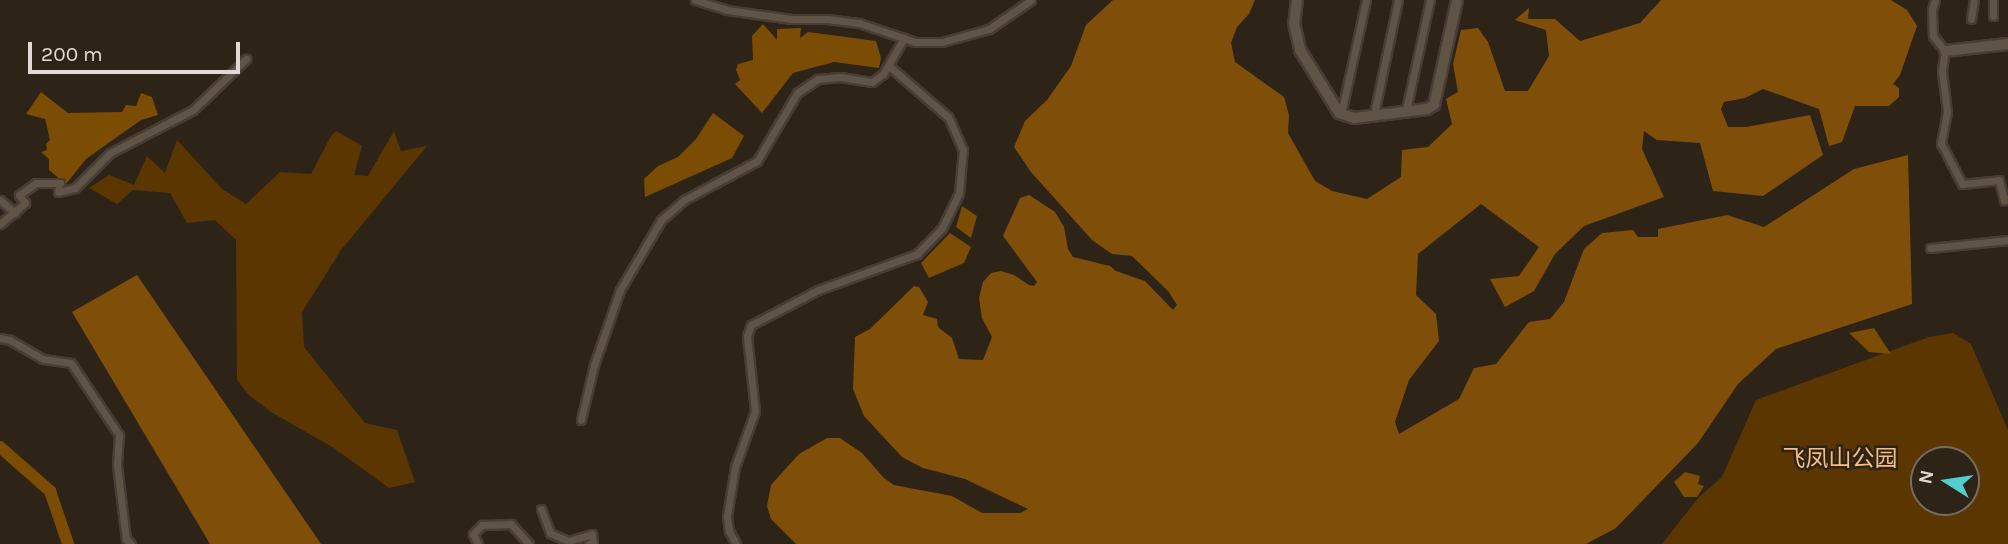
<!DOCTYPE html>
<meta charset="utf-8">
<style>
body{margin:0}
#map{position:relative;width:2008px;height:544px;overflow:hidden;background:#2e2317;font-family:Karla,"Noto Sans SC",sans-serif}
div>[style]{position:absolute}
.green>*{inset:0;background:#5c3600}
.forest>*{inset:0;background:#7f4f0a}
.water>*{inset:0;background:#7b4c03}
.river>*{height:12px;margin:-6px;padding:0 6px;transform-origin:6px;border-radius:6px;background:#7b4c03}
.roads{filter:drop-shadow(2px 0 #473d35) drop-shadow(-2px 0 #473d35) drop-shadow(0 2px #473d35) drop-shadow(0 -2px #473d35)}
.street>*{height:7px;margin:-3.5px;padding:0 3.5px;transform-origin:3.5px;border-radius:3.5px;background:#605446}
.secondary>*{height:10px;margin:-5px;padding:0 5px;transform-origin:5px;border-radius:5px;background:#605446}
span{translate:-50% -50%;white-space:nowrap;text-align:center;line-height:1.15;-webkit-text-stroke:5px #2e2317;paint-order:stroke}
.park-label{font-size:23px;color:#f8be7f}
.north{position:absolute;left:1910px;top:446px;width:70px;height:70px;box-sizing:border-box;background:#2e2317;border:2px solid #766c62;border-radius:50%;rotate:282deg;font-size:19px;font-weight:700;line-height:28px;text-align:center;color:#e2dad2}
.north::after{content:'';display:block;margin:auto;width:24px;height:32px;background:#52cdd0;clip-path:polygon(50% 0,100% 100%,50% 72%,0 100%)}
.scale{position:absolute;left:28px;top:42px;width:212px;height:32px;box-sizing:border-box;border:4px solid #e2dad2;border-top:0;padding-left:9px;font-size:21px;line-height:24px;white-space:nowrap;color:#e2dad2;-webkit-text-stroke:5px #2e2317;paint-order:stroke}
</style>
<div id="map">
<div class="green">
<div style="clip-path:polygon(336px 131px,362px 146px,354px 175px,368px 176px,394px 131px,401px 151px,427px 146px,341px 250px,302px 312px,304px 347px,365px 423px,397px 430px,415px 482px,389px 488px,334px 448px,271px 412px,249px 395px,237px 380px,236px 240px,215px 220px,187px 223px,170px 193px,133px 190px,117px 204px,89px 188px,109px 175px,134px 185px,147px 156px,165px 173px,177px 140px,222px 189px,246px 204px,280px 172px,311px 174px,331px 136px)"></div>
<div style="clip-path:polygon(evenodd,1953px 333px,1971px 344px,2008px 430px,2008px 544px,1662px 544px,1698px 498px,1722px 477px,1756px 400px,1929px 337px,1953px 333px,1924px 460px,1966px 460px,1966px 502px,1924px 502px,1924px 460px)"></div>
</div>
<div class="forest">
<div style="clip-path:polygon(1113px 0,1255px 0,1249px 14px,1237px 27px,1231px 43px,1235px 62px,1284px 97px,1289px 115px,1288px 133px,1315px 181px,1332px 191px,1367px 199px,1401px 177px,1402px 150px,1428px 147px,1452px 124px,1446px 99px,1458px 92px,1453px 64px,1461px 30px,1478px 28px,1488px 42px,1505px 91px,1528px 91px,1549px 56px,1546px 30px,1515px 20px,1529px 8px,1528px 19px,1555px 19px,1580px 41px,1640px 23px,1661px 0,1891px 0,1907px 10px,1917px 26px,1900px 75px,1893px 84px,1899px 88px,1899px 97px,1889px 106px,1855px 106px,1842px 142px,1829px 146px,1819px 109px,1763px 89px,1745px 98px,1724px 102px,1721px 109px,1728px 127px,1746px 127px,1810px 115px,1823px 155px,1763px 196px,1713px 191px,1700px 143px,1657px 140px,1644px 131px,1642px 149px,1664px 197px,1584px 226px,1555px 254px,1534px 291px,1505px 307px,1490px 279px,1519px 276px,1539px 247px,1481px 204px,1418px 254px,1416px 295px,1436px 314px,1439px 341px,1409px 380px,1395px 422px,1399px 434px,1459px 399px,1474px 368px,1496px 364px,1529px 322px,1550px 319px,1564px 302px,1584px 249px,1602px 233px,1633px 230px,1638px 237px,1658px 237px,1658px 229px,1727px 215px,1764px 227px,1854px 169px,1908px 155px,1912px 304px,1776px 349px,1738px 384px,1698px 443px,1616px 528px,1586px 544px,796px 544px,771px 519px,767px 506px,771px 485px,799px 454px,827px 438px,840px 438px,862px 453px,884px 478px,894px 485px,952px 496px,982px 513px,1020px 513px,1028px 509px,965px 479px,923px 468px,902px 457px,864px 416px,853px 389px,855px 337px,870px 329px,914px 286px,919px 287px,928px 302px,923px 315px,937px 319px,938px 327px,952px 338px,959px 359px,983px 360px,992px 337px,982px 318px,979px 298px,983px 282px,991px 273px,1001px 271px,1014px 275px,1029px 285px,1034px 286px,1037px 282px,1003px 236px,1020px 198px,1029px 195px,1055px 212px,1064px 227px,1068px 249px,1073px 257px,1110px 266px,1116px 271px,1145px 281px,1173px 310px,1177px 305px,1168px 291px,1132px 256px,1112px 254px,1092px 240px,1031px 172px,1014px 147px,1025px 121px,1047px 100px,1071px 66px,1086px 25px)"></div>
<div style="clip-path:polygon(137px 275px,321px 544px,210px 544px,72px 312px)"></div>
</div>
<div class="water">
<div style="clip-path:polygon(763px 24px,777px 40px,777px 29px,801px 28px,800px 38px,808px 32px,876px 41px,881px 58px,879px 68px,834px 62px,793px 73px,762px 113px,735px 84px,740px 80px,736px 70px,738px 64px,753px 60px,752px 36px)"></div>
<div style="clip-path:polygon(41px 92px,68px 113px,122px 112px,126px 105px,136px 106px,141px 93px,152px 97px,158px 115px,141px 120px,86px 159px,66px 184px,49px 170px,49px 159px,41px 152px,47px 150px,46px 144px,50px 140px,45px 119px,26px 114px)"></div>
<div style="clip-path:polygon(713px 113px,744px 136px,732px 158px,645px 197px,644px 179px,658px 166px,678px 157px,696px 139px)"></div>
<div style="clip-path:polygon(962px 206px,977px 216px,971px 238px,956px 227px)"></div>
<div style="clip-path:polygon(950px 233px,971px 247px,964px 263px,929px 278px,921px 263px)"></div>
<div style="clip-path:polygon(1874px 328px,1891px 354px,1869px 352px,1849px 333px)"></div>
<div style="clip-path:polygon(1685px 472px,1700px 476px,1698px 484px,1704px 486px,1697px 497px,1684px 497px,1674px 482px)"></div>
</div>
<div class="river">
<div style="left:0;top:447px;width:67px;rotate:41.3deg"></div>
<div style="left:50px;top:491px;width:56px;rotate:71.2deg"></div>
</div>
<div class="roads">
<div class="street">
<div style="left:695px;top:0;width:34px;rotate:17deg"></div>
<div style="left:727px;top:10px;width:65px;rotate:8deg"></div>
<div style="left:791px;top:19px;width:35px"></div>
<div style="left:826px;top:19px;width:33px;rotate:7deg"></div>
<div style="left:859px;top:23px;width:59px;rotate:18.7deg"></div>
<div style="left:915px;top:42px;width:27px"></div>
<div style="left:942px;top:42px;width:49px;rotate:-15.5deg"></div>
<div style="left:989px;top:29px;width:51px;rotate:-34.6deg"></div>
<div style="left:1935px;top:0;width:9px;rotate:108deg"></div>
<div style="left:1932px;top:9px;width:27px;rotate:88deg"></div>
<div style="left:1933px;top:36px;width:19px;rotate:51deg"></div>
<div style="left:1945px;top:51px;width:20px;rotate:99deg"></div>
<div style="left:1942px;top:71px;width:41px;rotate:83deg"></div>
<div style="left:1947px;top:112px;width:32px;rotate:101deg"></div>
<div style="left:1941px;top:143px;width:46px;rotate:62.9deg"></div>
<div style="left:1962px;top:184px;width:37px;rotate:-6deg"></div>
<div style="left:1999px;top:180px;width:21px;rotate:76deg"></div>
<div style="left:2004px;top:200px;width:4px;rotate:-14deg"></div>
<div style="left:1993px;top:16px;width:16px;rotate:-90deg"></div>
<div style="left:1971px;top:19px;width:19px;rotate:-81deg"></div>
<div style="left:1406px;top:110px;width:113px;rotate:-77.7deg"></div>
<div style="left:1341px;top:114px;width:117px;rotate:-77.6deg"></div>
<div style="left:1374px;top:114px;width:116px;rotate:-78.1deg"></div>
<div style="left:0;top:200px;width:20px;rotate:41deg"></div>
<div style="left:0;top:224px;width:33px;rotate:-40deg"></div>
<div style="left:25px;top:203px;width:10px;rotate:-127deg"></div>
<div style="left:19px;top:195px;width:21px;rotate:-35deg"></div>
<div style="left:36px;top:183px;width:24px"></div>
<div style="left:60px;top:183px;width:9px;rotate:103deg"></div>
<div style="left:58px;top:192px;width:17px;rotate:-13deg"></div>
<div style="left:75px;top:188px;width:49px;rotate:-45deg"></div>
<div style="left:110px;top:153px;width:93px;rotate:-27.4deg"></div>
<div style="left:193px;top:110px;width:74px;rotate:-43.9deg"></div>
<div style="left:1930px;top:248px;width:78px;rotate:-5.9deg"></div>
<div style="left:0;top:338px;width:10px;rotate:11deg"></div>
<div style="left:10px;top:340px;width:38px;rotate:30deg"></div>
<div style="left:43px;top:359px;width:28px;rotate:8deg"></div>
<div style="left:71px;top:363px;width:87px;rotate:56.3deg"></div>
<div style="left:119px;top:435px;width:30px;rotate:94deg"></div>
<div style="left:117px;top:465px;width:75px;rotate:83.1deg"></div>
<div style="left:126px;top:539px;width:7px;rotate:45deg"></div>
<div style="left:581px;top:420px;width:57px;rotate:-76.7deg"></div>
<div style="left:594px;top:365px;width:79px;rotate:-70.9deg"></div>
<div style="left:620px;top:290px;width:81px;rotate:-59.6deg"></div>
<div style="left:661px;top:220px;width:30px;rotate:-41deg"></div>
<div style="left:684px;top:200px;width:83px;rotate:-28.1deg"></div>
<div style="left:757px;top:161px;width:79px;rotate:-59.5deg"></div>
<div style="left:797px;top:93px;width:25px;rotate:-34deg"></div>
<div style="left:818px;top:79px;width:22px;rotate:-5deg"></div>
<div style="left:840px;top:77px;width:32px;rotate:9deg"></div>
<div style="left:872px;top:82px;width:14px;rotate:-36deg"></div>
<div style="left:883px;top:74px;width:42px;rotate:-59.7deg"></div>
<div style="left:541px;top:509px;width:26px;rotate:69deg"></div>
<div style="left:550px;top:533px;width:20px;rotate:24deg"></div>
<div style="left:568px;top:541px;width:25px;rotate:-16deg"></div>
<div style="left:592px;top:534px;width:9px;rotate:84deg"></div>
<div style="left:593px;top:543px;width:4px;rotate:166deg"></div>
<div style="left:478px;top:544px;width:11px;rotate:-117deg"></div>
<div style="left:473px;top:534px;width:13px;rotate:-45deg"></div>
<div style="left:482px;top:525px;width:29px;rotate:-2deg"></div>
<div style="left:511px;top:524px;width:27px;rotate:48deg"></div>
<div style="left:736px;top:544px;width:15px;rotate:-118deg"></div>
<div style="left:729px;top:531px;width:15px;rotate:-98deg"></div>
<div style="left:727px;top:516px;width:50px;rotate:-80.7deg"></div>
<div style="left:735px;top:467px;width:59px;rotate:-70.3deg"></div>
<div style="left:755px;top:411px;width:75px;rotate:-96.1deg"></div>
<div style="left:747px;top:336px;width:12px;rotate:-70deg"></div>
<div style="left:751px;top:325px;width:76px;rotate:-27.6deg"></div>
<div style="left:818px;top:290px;width:105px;rotate:-20deg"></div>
<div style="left:917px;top:254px;width:36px;rotate:-46deg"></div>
<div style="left:942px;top:228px;width:39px;rotate:-64deg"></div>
<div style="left:959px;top:193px;width:43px;rotate:-84.7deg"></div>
<div style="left:963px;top:150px;width:36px;rotate:-114deg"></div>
<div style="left:948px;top:117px;width:79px;rotate:-139.1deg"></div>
</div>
<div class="secondary">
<div style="left:1297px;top:0;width:23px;rotate:97deg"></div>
<div style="left:1294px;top:23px;width:28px;rotate:77deg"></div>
<div style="left:1300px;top:50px;width:74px;rotate:58.2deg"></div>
<div style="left:1339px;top:113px;width:16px;rotate:18deg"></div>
<div style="left:1354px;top:118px;width:74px;rotate:-7deg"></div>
<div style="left:1427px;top:109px;width:8px;rotate:-30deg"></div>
<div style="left:1434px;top:105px;width:107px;rotate:-77.6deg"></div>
<div style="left:1945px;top:51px;width:63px;rotate:-6.3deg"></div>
</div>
</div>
<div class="park-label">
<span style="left:1840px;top:459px">飞凤山公园</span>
</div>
<div class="north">N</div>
<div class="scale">200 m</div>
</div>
